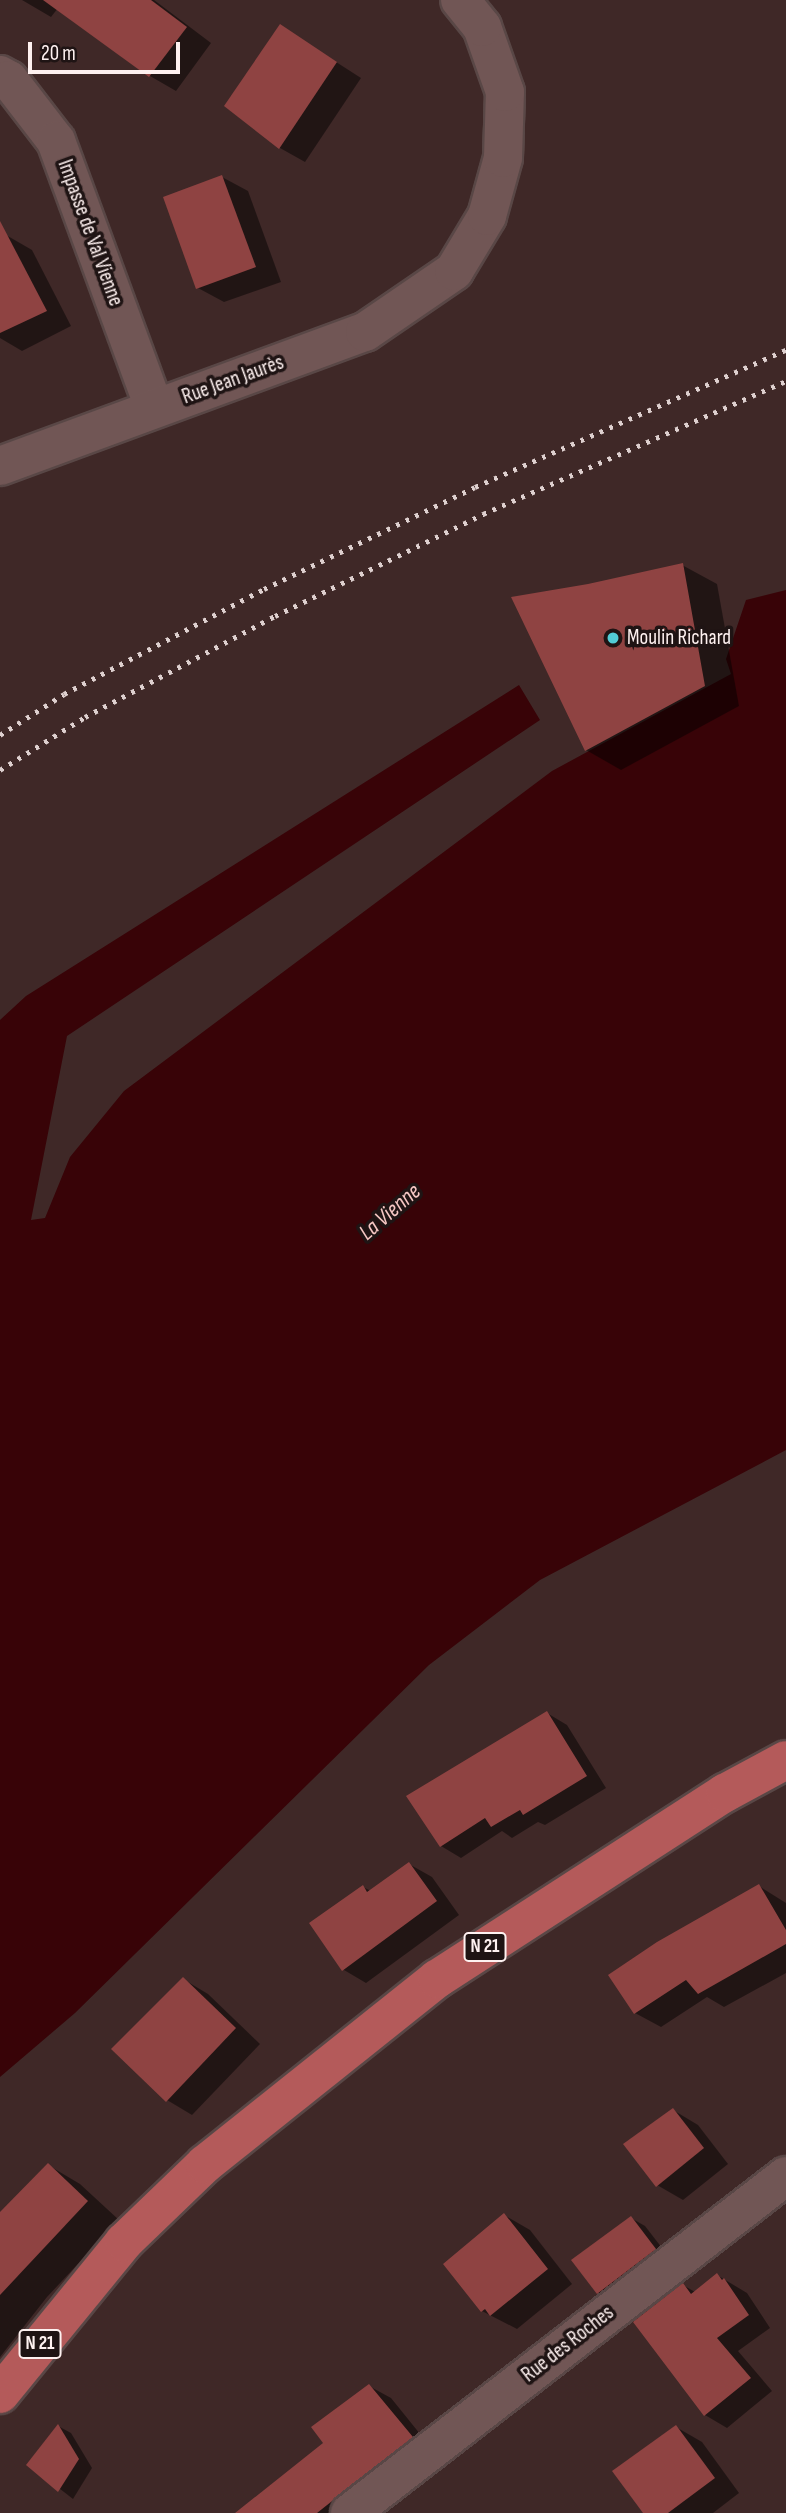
<!DOCTYPE html>
<meta charset="utf-8">
<style>
body{margin:0}
#map{position:relative;width:786px;height:2513px;overflow:hidden;background:#3f2827;font-family:"Sofia Sans Condensed",sans-serif}
div>[style]{position:absolute}
.water>*{inset:0;background:#380307}
.shadow>*{inset:0;background:#0007}
.building>*{inset:0;background:#8f4342}
.roads{filter:drop-shadow(2px 0 #594746) drop-shadow(-2px 0 #594746) drop-shadow(0 2px #594746) drop-shadow(0 -2px #594746)}
.minor>*{height:38px;margin:-19px;padding:0 19px;transform-origin:19px;border-radius:19px;background:#715655}
.tertiary>*{height:38px;margin:-19px;padding:0 19px;transform-origin:19px;border-radius:19px;background:#715655}
.primary>*{height:38px;margin:-19px;padding:0 19px;transform-origin:19px;border-radius:19px;background:#b45a5a}
.rail>*{height:5px;margin-top:-2.5px;transform-origin:0;background:repeating-linear-gradient(90deg,#ded0cf 0 3.5px,transparent 0 10.5px)}
.dots>*{width:19px;height:19px;translate:-50% -50%;box-sizing:border-box;border:4px solid #1f1414;border-radius:50%}
span{translate:-50% -50%;white-space:nowrap;text-align:center;line-height:1.15;-webkit-text-stroke:7px #1f1414;paint-order:stroke}
.shield-label span{padding:2px 5px;background:#1f1414;border:2px solid;border-radius:5px;-webkit-text-stroke-width:0}
.shield-label{font-size:19px;color:#fef1f0;font-weight:700}
.street-label{font-size:21px;color:#fef1f0}
.poi-label{font-size:21px;color:#fef1f0}
.left{translate:0 -50%;text-align:left}
.water-label{font-size:23px;color:#f6c7c4;font-style:italic}
.scale{position:absolute;left:28px;top:42px;width:152px;height:32px;box-sizing:border-box;border:4px solid #fef1f0;border-top:0;padding-left:9px;font-size:21px;line-height:24px;white-space:nowrap;color:#fef1f0;-webkit-text-stroke:5px #1f1414;paint-order:stroke}
</style>
<div id="map">
<div class="water">
<div style="clip-path:polygon(786px 590px,786px 1450px,540px 1580px,429px 1665px,75px 2013px,0 2077px,0 1020px,26px 996px,519px 685px,540px 720px,67px 1036px,31px 1220px,45px 1218px,70px 1157px,124px 1091px,552px 771px,731px 674px,726px 659px,746px 600px)"></div>
</div>
<div class="shadow">
<div style="clip-path:polygon(22px 0,154px 0,211px 43px,176px 91px,150px 76px,58px 8px,51px 17px)"></div>
<div style="clip-path:polygon(280px 26px,361px 78px,305px 162px,280px 148px,226px 105px)"></div>
<div style="clip-path:polygon(222px 177px,248px 191px,281px 282px,224px 302px,198px 288px)"></div>
<div style="clip-path:polygon(6px 235px,32px 250px,71px 326px,22px 351px,0 338px,0 238px)"></div>
<div style="clip-path:polygon(682px 565px,717px 584px,739px 706px,621px 770px,586px 750px)"></div>
<div style="clip-path:polygon(547px 1713px,567px 1725px,606px 1788px,545px 1825px,538px 1822px,512px 1838px,502px 1831px,461px 1858px,441px 1846px)"></div>
<div style="clip-path:polygon(409px 1864px,432px 1877px,459px 1915px,366px 1983px,344px 1970px,312px 1923px,363px 1887px,371px 1891px)"></div>
<div style="clip-path:polygon(759px 1886px,786px 1903px,786px 1973px,724px 2007px,707px 1997px,661px 2027px,635px 2013px)"></div>
<div style="clip-path:polygon(183px 1979px,208px 1994px,260px 2044px,192px 2115px,167px 2100px)"></div>
<div style="clip-path:polygon(673px 2110px,698px 2125px,728px 2164px,683px 2200px,657px 2185px)"></div>
<div style="clip-path:polygon(48px 2165px,80px 2184px,119px 2220px,47px 2297px,0 2357px,0 2214px)"></div>
<div style="clip-path:polygon(504px 2215px,530px 2230px,572px 2284px,517px 2329px,482px 2311px)"></div>
<div style="clip-path:polygon(631px 2218px,645px 2226px,669px 2257px,611px 2301px,598px 2293px)"></div>
<div style="clip-path:polygon(717px 2275px,747px 2293px,770px 2328px,738px 2351px,772px 2391px,727px 2428px,705px 2415px,683px 2285px,695px 2292px)"></div>
<div style="clip-path:polygon(369px 2386px,391px 2398px,433px 2450px,353px 2513px,236px 2513px,325px 2443px)"></div>
<div style="clip-path:polygon(58px 2426px,71px 2433px,92px 2468px,73px 2499px,28px 2464px)"></div>
<div style="clip-path:polygon(676px 2427px,702px 2442px,739px 2493px,713px 2513px,646px 2513px)"></div>
</div>
<div class="building">
<div style="clip-path:polygon(43px 0,151px 0,187px 27px,149px 77px)"></div>
<div style="clip-path:polygon(280px 24px,337px 62px,279px 149px,224px 106px)"></div>
<div style="clip-path:polygon(222px 175px,256px 267px,196px 289px,163px 197px)"></div>
<div style="clip-path:polygon(0 221px,47px 311px,0 333px)"></div>
<div style="clip-path:polygon(683px 563px,705px 686px,585px 751px,511px 597px,588px 584px)"></div>
<div style="clip-path:polygon(547px 1711px,587px 1776px,523px 1815px,520px 1810px,491px 1827px,485px 1818px,440px 1847px,406px 1796px)"></div>
<div style="clip-path:polygon(409px 1862px,437px 1901px,342px 1971px,309px 1923px,363px 1885px,367px 1892px)"></div>
<div style="clip-path:polygon(759px 1884px,786px 1930px,786px 1944px,698px 1994px,686px 1980px,634px 2014px,608px 1975px,657px 1942px)"></div>
<div style="clip-path:polygon(183px 1977px,236px 2028px,166px 2102px,111px 2049px)"></div>
<div style="clip-path:polygon(673px 2108px,704px 2148px,656px 2187px,623px 2144px)"></div>
<div style="clip-path:polygon(48px 2163px,88px 2201px,0 2295px,0 2212px)"></div>
<div style="clip-path:polygon(504px 2213px,548px 2269px,490px 2316px,485px 2309px,481px 2312px,443px 2264px)"></div>
<div style="clip-path:polygon(631px 2216px,656px 2249px,597px 2294px,571px 2260px)"></div>
<div style="clip-path:polygon(717px 2273px,722px 2280px,724px 2278px,749px 2315px,717px 2338px,751px 2378px,704px 2416px,633px 2322px,683px 2283px,691px 2294px)"></div>
<div style="clip-path:polygon(369px 2384px,413px 2437px,317px 2513px,235px 2513px,323px 2443px,311px 2427px)"></div>
<div style="clip-path:polygon(58px 2424px,79px 2459px,58px 2492px,26px 2465px)"></div>
<div style="clip-path:polygon(676px 2425px,715px 2478px,668px 2513px,643px 2513px,612px 2471px)"></div>
</div>
<div class="roads">
<div class="minor">
<div style="left:0;top:75px;width:10px;rotate:29deg"></div>
<div style="left:9px;top:80px;width:77px;rotate:52.4deg"></div>
<div style="left:56px;top:141px;width:284px;rotate:69.8deg"></div>
<div style="left:350px;top:2513px;width:551px;rotate:-37.7deg"></div>
</div>
<div class="tertiary">
<div style="left:0;top:466px;width:389px;rotate:-20.2deg"></div>
<div style="left:365px;top:332px;width:108px;rotate:-34.4deg"></div>
<div style="left:454px;top:271px;width:64px;rotate:-59deg"></div>
<div style="left:487px;top:216px;width:60px;rotate:-74.6deg"></div>
<div style="left:503px;top:158px;width:66px;rotate:-88.3deg"></div>
<div style="left:505px;top:92px;width:69px;rotate:-109.5deg"></div>
<div style="left:482px;top:27px;width:35px;rotate:-129deg"></div>
</div>
<div class="primary">
<div style="left:0;top:2394px;width:196px;rotate:-50.8deg"></div>
<div style="left:124px;top:2242px;width:112px;rotate:-43.9deg"></div>
<div style="left:205px;top:2164px;width:297px;rotate:-38.6deg"></div>
<div style="left:437px;top:1979px;width:343px;rotate:-32.9deg"></div>
<div style="left:725px;top:1793px;width:69px;rotate:-28.4deg"></div>
</div>
</div>
<div class="rail">
<div style="left:0;top:735px;width:76px;rotate:-32.6deg"></div>
<div style="left:64px;top:694px;width:226px;rotate:-27.7deg"></div>
<div style="left:264px;top:589px;width:234px;rotate:-25.8deg"></div>
<div style="left:475px;top:487px;width:340px;rotate:-23.8deg"></div>
<div style="left:0;top:770px;width:100px;rotate:-31.9deg"></div>
<div style="left:85px;top:717px;width:215px;rotate:-28deg"></div>
<div style="left:275px;top:616px;width:232px;rotate:-26.1deg"></div>
<div style="left:483px;top:514px;width:331px;rotate:-23.7deg"></div>
</div>
<div class="dots">
<div style="left:613px;top:638px;background:#52ccd6"></div>
</div>
<div class="shield-label">
<span style="left:485px;top:1947px">N 21</span>
<span style="left:40px;top:2344px">N 21</span>
</div>
<div class="street-label">
<span style="left:90px;top:233px;rotate:70deg">Impasse de Val Vienne</span>
<span style="left:233px;top:380px;rotate:-20deg">Rue Jean Jaurès</span>
<span style="left:568px;top:2344px;rotate:-38deg">Rue des Roches</span>
</div>
<div class="poi-label">
<span class="left" style="left:627px;top:638px">Moulin Richard</span>
</div>
<div class="water-label">
<span style="left:390px;top:1212px;rotate:-41deg">La Vienne</span>
</div>
<div class="scale">20 m</div>
</div>
